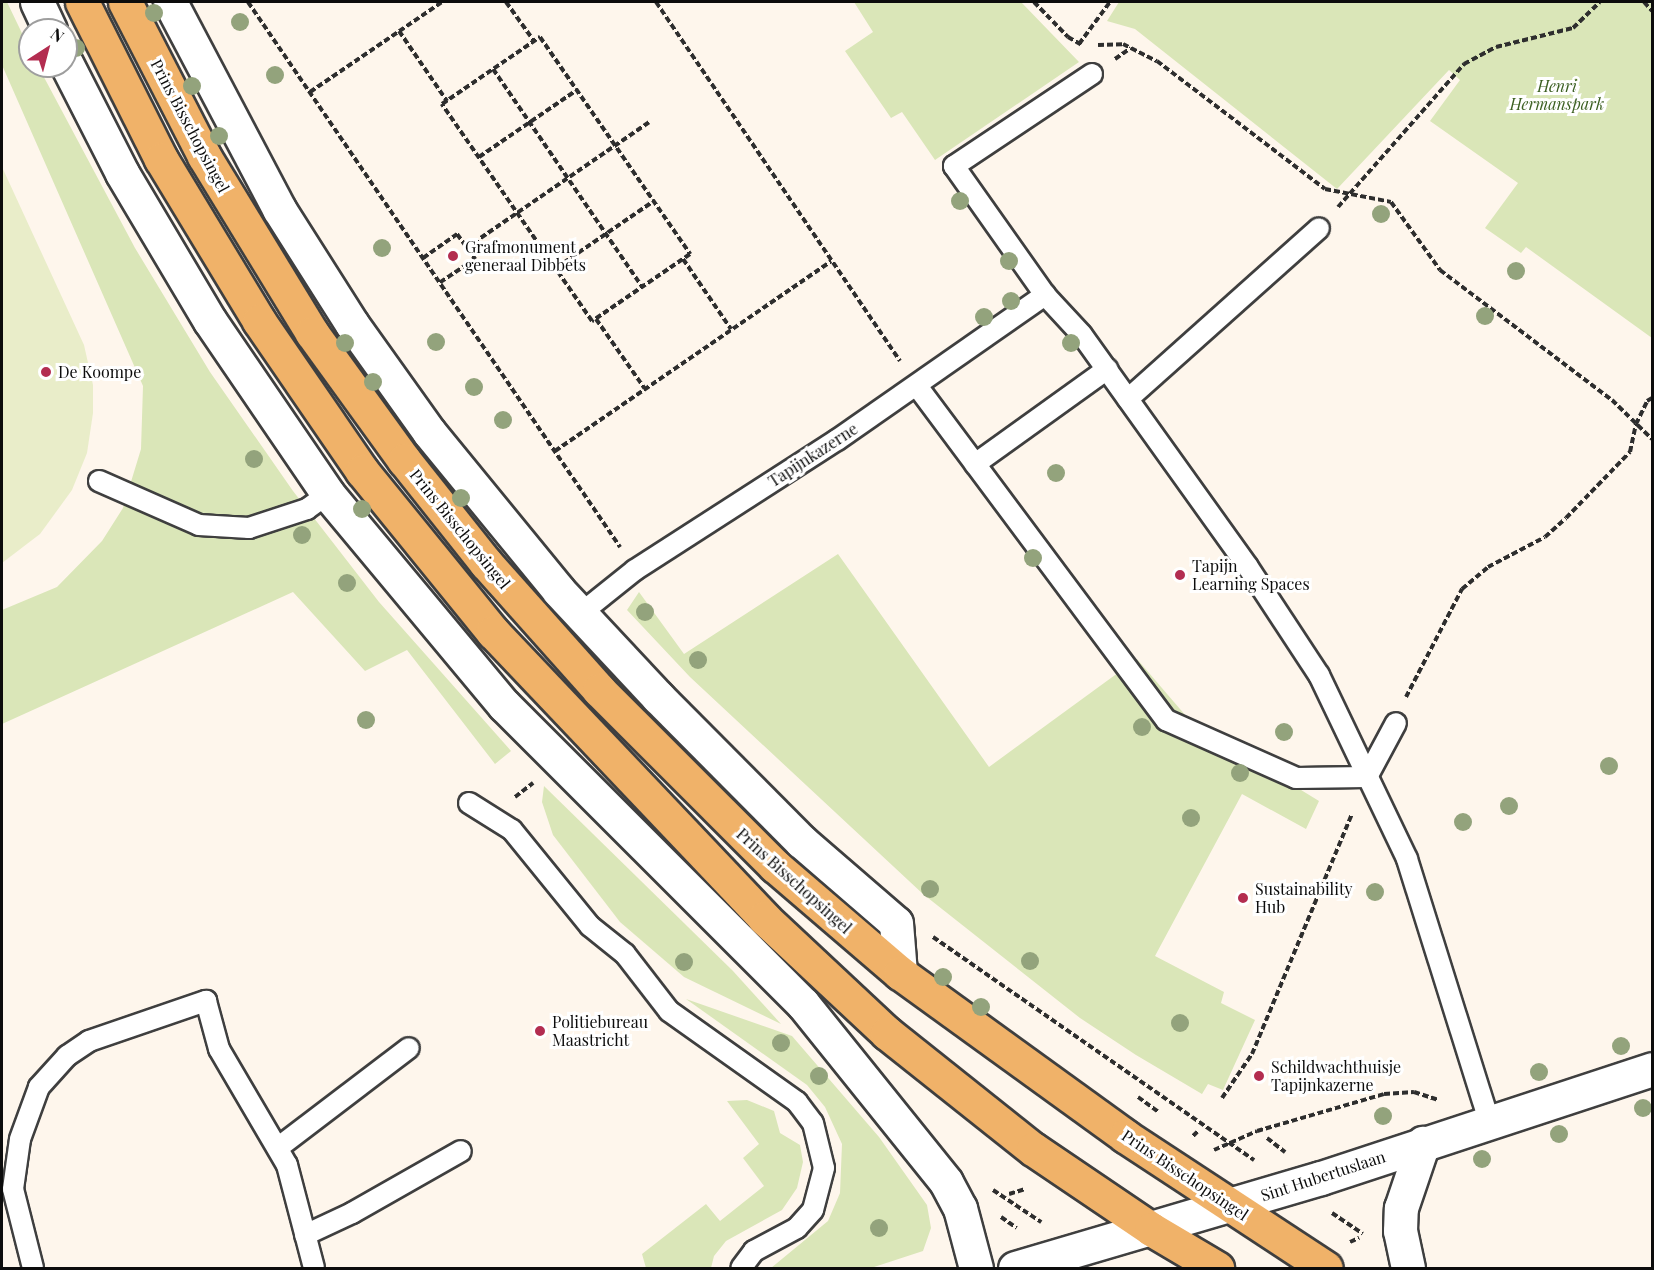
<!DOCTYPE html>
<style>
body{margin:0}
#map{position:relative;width:1654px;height:1270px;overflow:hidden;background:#fef6ec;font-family:"Playfair Display",serif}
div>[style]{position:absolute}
.green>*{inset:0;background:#dae6b8}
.pitch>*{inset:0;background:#e9edc9}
.path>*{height:4px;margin-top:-2px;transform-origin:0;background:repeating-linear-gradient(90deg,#2e2e2e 0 6px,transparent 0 9px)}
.roads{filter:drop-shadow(2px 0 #3f3f3f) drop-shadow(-2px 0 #3f3f3f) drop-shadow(0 2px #3f3f3f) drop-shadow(0 -2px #3f3f3f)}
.service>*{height:20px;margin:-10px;padding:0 10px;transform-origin:10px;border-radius:10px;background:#fff}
.minor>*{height:33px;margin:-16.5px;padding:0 16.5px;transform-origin:16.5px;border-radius:16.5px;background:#fff}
.primary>*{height:33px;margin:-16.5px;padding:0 16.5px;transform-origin:16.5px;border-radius:16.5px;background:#f0b269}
.trees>*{width:18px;height:18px;margin:-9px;border-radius:50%;background:#93a37c}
.dots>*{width:16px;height:16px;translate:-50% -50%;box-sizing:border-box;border:3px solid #fff;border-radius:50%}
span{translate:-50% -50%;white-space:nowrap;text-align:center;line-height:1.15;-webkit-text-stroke:6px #fff;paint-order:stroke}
.park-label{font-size:16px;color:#3b5f21;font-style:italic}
.street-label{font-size:16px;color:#0c0c0c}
.poi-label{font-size:16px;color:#0c0c0c}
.left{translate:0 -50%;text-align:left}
.frame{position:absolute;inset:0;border:3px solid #0c0c0c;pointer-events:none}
.north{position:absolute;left:18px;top:18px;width:60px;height:60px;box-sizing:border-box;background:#fff;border:2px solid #9e9e9e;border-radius:50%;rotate:36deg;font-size:16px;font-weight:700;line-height:24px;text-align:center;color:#0c0c0c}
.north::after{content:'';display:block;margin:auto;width:21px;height:27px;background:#b32d50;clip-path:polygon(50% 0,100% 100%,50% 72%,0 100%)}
</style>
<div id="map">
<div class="green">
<div style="clip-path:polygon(2px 2px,7px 2px,30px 50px,30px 66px,38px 66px,135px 248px,210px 372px,293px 491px,379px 602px,511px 751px,495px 764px,407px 650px,365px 671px,293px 592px,2px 724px,2px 610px,57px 587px,102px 541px,123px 508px,141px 449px,143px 386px,2px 65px)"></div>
<div style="clip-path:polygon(854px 2px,1021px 2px,1079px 62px,935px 160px,902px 112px,891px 118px,845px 51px,873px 32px)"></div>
<div style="clip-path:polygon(1119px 2px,1652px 2px,1652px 338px,1526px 247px,1521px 253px,1485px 228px,1518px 183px,1430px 121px,1460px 80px,1449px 70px,1337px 189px,1135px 29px,1107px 21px)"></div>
<div style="clip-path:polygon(838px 554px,989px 767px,1137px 659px,1192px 723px,1319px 801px,1306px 829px,1242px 794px,1155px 956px,1224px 992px,1221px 1003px,1255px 1020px,1223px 1090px,1208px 1084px,1202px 1094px,1136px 1055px,1080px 1018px,923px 894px,690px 677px,627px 610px,639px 592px,684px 654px)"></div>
<div style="clip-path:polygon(544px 786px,733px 971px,781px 1024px,684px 977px,620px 922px,553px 835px,542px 802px)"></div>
<div style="clip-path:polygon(686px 999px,792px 1036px,879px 1137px,927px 1205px,931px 1228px,923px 1251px,871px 1268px,771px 1268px,828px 1221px,840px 1193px,842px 1144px,825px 1107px,807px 1085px)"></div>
<div style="clip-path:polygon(747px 1100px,774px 1111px,780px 1133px,800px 1145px,803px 1162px,797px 1188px,782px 1210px,726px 1241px,714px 1256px,711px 1268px,646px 1268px,642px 1254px,706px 1204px,720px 1221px,764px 1186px,743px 1158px,759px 1144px,727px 1101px)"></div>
</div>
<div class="pitch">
<div style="clip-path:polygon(2px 167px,84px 345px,93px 385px,93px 413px,87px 453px,72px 490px,40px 534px,2px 563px)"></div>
</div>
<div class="path">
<div style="left:248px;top:2px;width:660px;rotate:55.68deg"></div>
<div style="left:506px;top:2px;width:48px;rotate:54.3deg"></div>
<div style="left:656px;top:2px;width:434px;rotate:55.8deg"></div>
<div style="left:1034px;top:2px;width:49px;rotate:45.8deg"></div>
<div style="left:1068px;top:37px;width:16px;rotate:30deg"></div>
<div style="left:1644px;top:2px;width:12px;rotate:48deg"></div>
<div style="left:399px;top:31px;width:85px;rotate:55.6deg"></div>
<div style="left:540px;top:37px;width:264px;rotate:55.3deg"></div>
<div style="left:690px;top:254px;width:119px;rotate:145.6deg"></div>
<div style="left:592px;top:321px;width:264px;rotate:-124.7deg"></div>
<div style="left:442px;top:104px;width:119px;rotate:-34.4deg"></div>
<div style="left:1079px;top:44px;width:52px;rotate:-53.6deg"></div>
<div style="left:1098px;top:45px;width:25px;rotate:-2deg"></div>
<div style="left:1123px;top:44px;width:38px;rotate:27deg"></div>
<div style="left:1157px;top:61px;width:211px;rotate:37.3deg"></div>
<div style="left:1325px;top:189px;width:67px;rotate:11.1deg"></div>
<div style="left:1391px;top:202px;width:84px;rotate:54.2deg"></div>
<div style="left:1440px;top:270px;width:216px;rotate:37.1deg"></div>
<div style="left:1612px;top:400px;width:56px;rotate:44.3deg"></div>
<div style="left:1115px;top:59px;width:19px;rotate:-35deg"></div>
<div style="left:493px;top:69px;width:264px;rotate:55.6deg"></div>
<div style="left:310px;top:92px;width:160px;rotate:-34.3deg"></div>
<div style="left:479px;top:157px;width:119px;rotate:-34.4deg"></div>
<div style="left:1338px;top:207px;width:191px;rotate:-48.6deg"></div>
<div style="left:1464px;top:64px;width:36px;rotate:-28deg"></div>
<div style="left:1496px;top:47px;width:79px;rotate:-13.9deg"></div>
<div style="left:1573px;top:28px;width:37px;rotate:-44deg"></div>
<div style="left:466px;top:248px;width:222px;rotate:-34.5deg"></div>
<div style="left:423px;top:258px;width:42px;rotate:-35.2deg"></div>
<div style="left:457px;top:234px;width:31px;rotate:54deg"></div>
<div style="left:475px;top:259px;width:43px;rotate:146.3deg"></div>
<div style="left:683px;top:259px;width:85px;rotate:55.6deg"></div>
<div style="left:556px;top:268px;width:119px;rotate:-34.4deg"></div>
<div style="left:596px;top:319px;width:85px;rotate:55deg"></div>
<div style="left:555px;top:451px;width:335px;rotate:-34.5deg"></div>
<div style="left:1406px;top:697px;width:122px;rotate:-62.6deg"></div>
<div style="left:1462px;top:589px;width:34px;rotate:-40deg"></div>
<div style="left:1488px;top:567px;width:64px;rotate:-27.8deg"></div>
<div style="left:1545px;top:537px;width:28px;rotate:-42deg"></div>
<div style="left:1566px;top:518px;width:92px;rotate:-45.9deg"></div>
<div style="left:1630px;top:452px;width:29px;rotate:-78deg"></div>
<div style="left:1636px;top:424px;width:25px;rotate:-64deg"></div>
<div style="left:1647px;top:401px;width:6px;rotate:-31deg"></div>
<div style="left:515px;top:797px;width:23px;rotate:-38deg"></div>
<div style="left:933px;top:937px;width:391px;rotate:34.8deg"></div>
<div style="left:1138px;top:1097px;width:26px;rotate:36deg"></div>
<div style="left:1222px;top:1098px;width:53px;rotate:-55.7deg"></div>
<div style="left:1252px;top:1054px;width:260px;rotate:-67.4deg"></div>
<div style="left:1193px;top:1136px;width:8px;rotate:-45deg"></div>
<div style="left:1267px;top:1138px;width:23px;rotate:38deg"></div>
<div style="left:1214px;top:1150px;width:47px;rotate:-23.8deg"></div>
<div style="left:1257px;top:1131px;width:132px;rotate:-16.2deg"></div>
<div style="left:1384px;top:1094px;width:30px;rotate:-4deg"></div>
<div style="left:1414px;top:1092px;width:25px;rotate:18deg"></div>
<div style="left:993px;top:1190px;width:58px;rotate:33.7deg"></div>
<div style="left:1009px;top:1194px;width:17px;rotate:-17deg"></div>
<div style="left:1332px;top:1213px;width:37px;rotate:34deg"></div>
<div style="left:1001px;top:1217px;width:19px;rotate:35deg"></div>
<div style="left:1350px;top:1242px;width:10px;rotate:-24deg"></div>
</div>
<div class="roads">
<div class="service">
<div style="left:1092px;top:74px;width:166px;rotate:146.3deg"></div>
<div style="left:954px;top:166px;width:158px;rotate:54.8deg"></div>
<div style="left:1045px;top:295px;width:54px;rotate:47.2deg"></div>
<div style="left:1082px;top:335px;width:285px;rotate:54.4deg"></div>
<div style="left:1248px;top:567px;width:129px;rotate:56.7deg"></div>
<div style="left:1319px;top:675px;width:204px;rotate:64.4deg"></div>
<div style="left:1407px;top:859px;width:275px;rotate:72.6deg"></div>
<div style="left:917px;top:386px;width:417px;rotate:53.3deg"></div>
<div style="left:1166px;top:720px;width:142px;rotate:24deg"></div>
<div style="left:1296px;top:778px;width:71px;rotate:-0.8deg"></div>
<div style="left:1128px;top:399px;width:256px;rotate:-41.8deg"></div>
<div style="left:975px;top:464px;width:163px;rotate:-35.7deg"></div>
<div style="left:99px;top:481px;width:109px;rotate:23.7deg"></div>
<div style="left:199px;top:525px;width:50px;rotate:3.4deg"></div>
<div style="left:249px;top:528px;width:61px;rotate:-18.1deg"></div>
<div style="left:307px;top:509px;width:26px;rotate:-36deg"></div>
<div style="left:580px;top:614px;width:70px;rotate:-38.7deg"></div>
<div style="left:635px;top:570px;width:240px;rotate:-32.8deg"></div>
<div style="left:837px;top:440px;width:254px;rotate:-34.9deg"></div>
<div style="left:1367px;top:777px;width:61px;rotate:-61.8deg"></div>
<div style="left:469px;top:803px;width:51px;rotate:32.1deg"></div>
<div style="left:512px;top:830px;width:124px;rotate:50.9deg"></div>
<div style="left:590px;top:926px;width:45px;rotate:38.7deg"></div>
<div style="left:625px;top:954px;width:72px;rotate:52.3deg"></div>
<div style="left:669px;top:1011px;width:157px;rotate:35.4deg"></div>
<div style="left:797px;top:1102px;width:26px;rotate:53deg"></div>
<div style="left:813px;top:1123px;width:46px;rotate:76.3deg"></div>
<div style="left:824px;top:1168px;width:43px;rotate:104.7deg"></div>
<div style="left:813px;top:1210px;width:24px;rotate:132deg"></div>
<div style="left:797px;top:1228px;width:49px;rotate:151.9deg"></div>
<div style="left:754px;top:1251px;width:21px;rotate:127deg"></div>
<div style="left:279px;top:1147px;width:163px;rotate:-37.3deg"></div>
<div style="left:305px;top:1235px;width:52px;rotate:-25.1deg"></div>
<div style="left:352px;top:1213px;width:125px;rotate:-29.6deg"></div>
<div style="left:33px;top:1268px;width:81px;rotate:-104.2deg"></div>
<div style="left:13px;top:1189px;width:50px;rotate:-82deg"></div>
<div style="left:20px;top:1139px;width:55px;rotate:-69.9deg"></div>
<div style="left:39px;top:1087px;width:42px;rotate:-47.9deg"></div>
<div style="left:67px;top:1056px;width:27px;rotate:-34deg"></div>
<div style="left:89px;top:1041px;width:124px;rotate:-18.9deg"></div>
<div style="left:206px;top:1001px;width:50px;rotate:74.8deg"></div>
<div style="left:219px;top:1049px;width:134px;rotate:59.6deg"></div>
<div style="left:287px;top:1165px;width:106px;rotate:75.3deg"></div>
</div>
<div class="minor">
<div style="left:37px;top:2px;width:31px;rotate:65deg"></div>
<div style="left:170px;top:2px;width:234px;rotate:62.2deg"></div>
<div style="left:279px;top:209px;width:136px;rotate:57.6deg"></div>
<div style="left:352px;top:324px;width:133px;rotate:54.5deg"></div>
<div style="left:429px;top:432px;width:205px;rotate:50.7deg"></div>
<div style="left:559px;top:591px;width:145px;rotate:47deg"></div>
<div style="left:658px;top:697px;width:203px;rotate:45.2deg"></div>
<div style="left:801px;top:841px;width:125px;rotate:40.8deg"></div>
<div style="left:896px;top:923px;width:50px;rotate:85.4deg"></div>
<div style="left:66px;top:63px;width:123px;rotate:63deg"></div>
<div style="left:122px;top:173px;width:172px;rotate:59.3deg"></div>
<div style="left:210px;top:321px;width:209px;rotate:55.7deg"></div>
<div style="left:328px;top:494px;width:275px;rotate:50.2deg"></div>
<div style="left:504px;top:705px;width:423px;rotate:45deg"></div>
<div style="left:803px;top:1004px;width:228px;rotate:51.2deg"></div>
<div style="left:946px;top:1182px;width:30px;rotate:62deg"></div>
<div style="left:960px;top:1208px;width:62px;rotate:75.1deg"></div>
<div style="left:1015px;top:1268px;width:319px;rotate:-16.4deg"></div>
<div style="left:1321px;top:1178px;width:348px;rotate:-18.2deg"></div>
<div style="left:1408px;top:1268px;width:38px;rotate:-102deg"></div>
<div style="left:1400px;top:1231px;width:23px;rotate:-88deg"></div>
<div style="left:1401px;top:1208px;width:69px;rotate:-71.3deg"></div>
</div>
<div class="primary">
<div style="left:82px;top:2px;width:176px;rotate:63.3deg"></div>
<div style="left:161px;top:159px;width:189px;rotate:58.8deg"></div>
<div style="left:259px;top:321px;width:182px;rotate:55.5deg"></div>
<div style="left:362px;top:471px;width:208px;rotate:50.9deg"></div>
<div style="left:493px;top:632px;width:394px;rotate:46.5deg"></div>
<div style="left:764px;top:918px;width:168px;rotate:43.1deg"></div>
<div style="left:887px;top:1033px;width:186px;rotate:38.5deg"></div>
<div style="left:1033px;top:1149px;width:143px;rotate:34.1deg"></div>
<div style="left:1151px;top:1229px;width:77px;rotate:30.6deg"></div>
<div style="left:125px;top:2px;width:173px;rotate:62.8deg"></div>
<div style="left:204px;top:156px;width:207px;rotate:58.6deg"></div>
<div style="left:312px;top:333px;width:157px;rotate:54.1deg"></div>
<div style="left:404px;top:460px;width:132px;rotate:51.5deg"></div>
<div style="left:486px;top:563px;width:170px;rotate:48.3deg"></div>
<div style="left:599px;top:690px;width:249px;rotate:45deg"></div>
<div style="left:775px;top:866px;width:165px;rotate:40.6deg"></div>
<div style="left:900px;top:973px;width:278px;rotate:35.9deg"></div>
<div style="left:1125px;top:1136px;width:240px;rotate:33.3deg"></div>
</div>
</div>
<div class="trees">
<div style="left:154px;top:13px"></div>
<div style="left:240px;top:22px"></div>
<div style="left:76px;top:48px"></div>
<div style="left:275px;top:75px"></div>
<div style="left:192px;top:86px"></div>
<div style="left:219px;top:136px"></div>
<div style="left:960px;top:201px"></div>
<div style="left:1381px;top:214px"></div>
<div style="left:382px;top:248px"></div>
<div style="left:1009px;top:261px"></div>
<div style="left:1516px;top:271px"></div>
<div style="left:1011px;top:301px"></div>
<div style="left:1485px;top:316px"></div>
<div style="left:984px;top:317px"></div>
<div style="left:436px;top:342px"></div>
<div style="left:345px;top:343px"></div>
<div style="left:1071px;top:343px"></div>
<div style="left:373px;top:382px"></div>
<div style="left:474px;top:387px"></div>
<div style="left:503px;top:420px"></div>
<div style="left:254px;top:459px"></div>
<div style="left:1056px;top:473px"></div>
<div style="left:461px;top:498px"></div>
<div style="left:362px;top:509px"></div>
<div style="left:302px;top:535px"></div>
<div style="left:1033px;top:558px"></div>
<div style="left:347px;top:583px"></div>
<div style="left:645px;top:612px"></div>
<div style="left:698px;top:660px"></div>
<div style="left:366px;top:720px"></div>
<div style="left:1142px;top:727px"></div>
<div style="left:1284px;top:732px"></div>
<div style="left:1609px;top:766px"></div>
<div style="left:1240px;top:773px"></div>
<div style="left:1509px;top:806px"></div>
<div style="left:1191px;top:818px"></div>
<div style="left:1463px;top:822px"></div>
<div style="left:930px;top:889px"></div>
<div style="left:1375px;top:892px"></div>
<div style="left:1030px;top:961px"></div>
<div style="left:684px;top:962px"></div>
<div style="left:943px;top:977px"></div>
<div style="left:981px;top:1007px"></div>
<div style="left:1180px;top:1023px"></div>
<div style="left:781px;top:1043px"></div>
<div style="left:1621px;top:1046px"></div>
<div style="left:1539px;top:1072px"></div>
<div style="left:819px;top:1076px"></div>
<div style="left:1643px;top:1108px"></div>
<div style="left:1383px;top:1116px"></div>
<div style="left:1559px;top:1134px"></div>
<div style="left:1482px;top:1159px"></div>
<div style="left:879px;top:1228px"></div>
</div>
<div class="dots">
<div style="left:453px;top:256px;background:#b32d50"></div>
<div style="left:46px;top:372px;background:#b32d50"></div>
<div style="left:1180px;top:575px;background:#b32d50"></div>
<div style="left:1243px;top:898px;background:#b32d50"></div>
<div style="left:540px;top:1031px;background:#b32d50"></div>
<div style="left:1259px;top:1076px;background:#b32d50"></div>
</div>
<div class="park-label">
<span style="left:1557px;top:95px">Henri<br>Hermanspark</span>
</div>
<div class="street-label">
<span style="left:190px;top:126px;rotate:62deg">Prins Bisschopsingel</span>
<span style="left:813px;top:455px;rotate:-33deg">Tapijnkazerne</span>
<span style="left:460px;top:529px;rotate:51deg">Prins Bisschopsingel</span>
<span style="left:794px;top:881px;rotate:42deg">Prins Bisschopsingel</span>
<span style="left:1185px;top:1175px;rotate:34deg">Prins Bisschopsingel</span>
<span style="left:1323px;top:1176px;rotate:-18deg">Sint Hubertuslaan</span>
</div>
<div class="poi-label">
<span class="left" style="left:465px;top:256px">Grafmonument<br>generaal Dibbets</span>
<span class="left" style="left:58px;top:372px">De Koompe</span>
<span class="left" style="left:1192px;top:575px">Tapijn<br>Learning Spaces</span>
<span class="left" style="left:1255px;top:898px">Sustainability<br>Hub</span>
<span class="left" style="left:552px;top:1031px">Politiebureau<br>Maastricht</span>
<span class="left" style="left:1271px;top:1076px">Schildwachthuisje<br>Tapijnkazerne</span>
</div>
<div class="frame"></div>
<div class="north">N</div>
</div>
